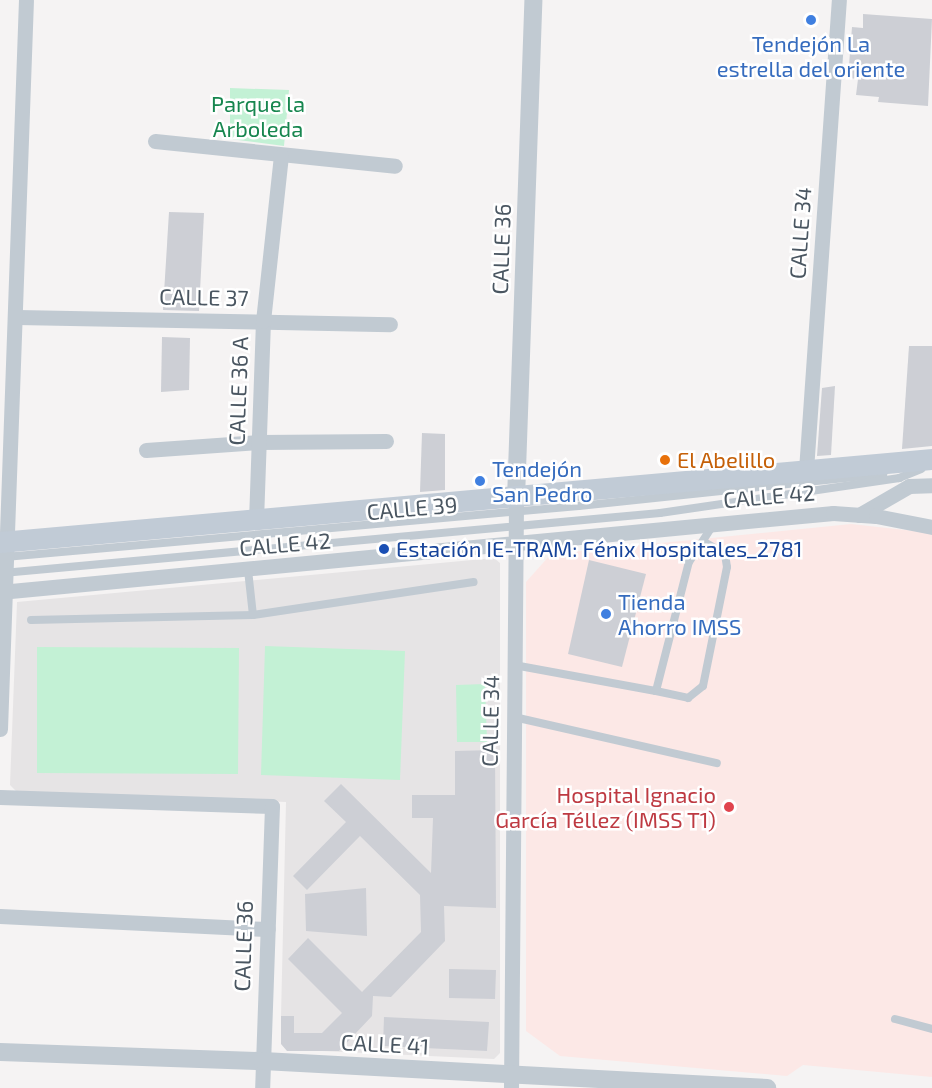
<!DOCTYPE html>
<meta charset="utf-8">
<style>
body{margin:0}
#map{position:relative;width:932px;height:1088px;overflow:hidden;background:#f5f3f3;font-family:"Exo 2",sans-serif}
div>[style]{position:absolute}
.education>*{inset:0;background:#e6e4e5}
.medical>*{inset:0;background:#fce8e6}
.green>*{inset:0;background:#c3f1d5}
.building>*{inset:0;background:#cdcfd5}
.service>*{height:8px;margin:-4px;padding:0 4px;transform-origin:4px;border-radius:4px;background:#c1cad2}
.minor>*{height:15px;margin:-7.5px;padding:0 7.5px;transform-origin:7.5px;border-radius:7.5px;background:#c1cad2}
.tertiary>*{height:18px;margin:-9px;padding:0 9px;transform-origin:9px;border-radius:9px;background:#c1cad2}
.secondary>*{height:21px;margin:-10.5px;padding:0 10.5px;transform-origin:10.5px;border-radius:10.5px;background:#c1cbd6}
.dots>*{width:16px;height:16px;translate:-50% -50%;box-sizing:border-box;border:3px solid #fff;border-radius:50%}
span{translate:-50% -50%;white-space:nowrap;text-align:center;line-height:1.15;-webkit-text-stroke:5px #fff;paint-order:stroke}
.shop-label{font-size:22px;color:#366cbe}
.left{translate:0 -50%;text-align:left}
.park-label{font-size:22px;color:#17864f}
.street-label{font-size:22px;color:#4a5661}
.food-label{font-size:22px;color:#c56008}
.transit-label{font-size:22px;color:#164399}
.health-label{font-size:22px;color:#be3a42}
.right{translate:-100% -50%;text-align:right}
</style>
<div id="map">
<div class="education">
<div style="clip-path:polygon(494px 558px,500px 563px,500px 1053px,494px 1059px,301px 1050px,301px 1033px,294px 1033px,294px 1016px,281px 1016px,286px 802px,17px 792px,10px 785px,17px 602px)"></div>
</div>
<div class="medical">
<div style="clip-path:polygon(851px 524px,932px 533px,932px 1077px,803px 1065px,787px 1076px,560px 1056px,526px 1031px,526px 582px,551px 554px)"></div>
</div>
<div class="green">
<div style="clip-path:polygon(230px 88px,289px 90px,284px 146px,230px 139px)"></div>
<div style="clip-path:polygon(265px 646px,405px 651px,400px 780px,261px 775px)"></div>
<div style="clip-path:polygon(37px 647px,239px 648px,238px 774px,37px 773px)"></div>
<div style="clip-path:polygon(485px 684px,487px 742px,457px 742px,456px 685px)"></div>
</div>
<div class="building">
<div style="clip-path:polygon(863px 14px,932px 19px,928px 106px,878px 102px,879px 97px,856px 95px,858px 79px,848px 78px,852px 27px,863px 28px)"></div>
<div style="clip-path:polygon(169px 212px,204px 213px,199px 311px,163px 310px)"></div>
<div style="clip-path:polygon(162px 337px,190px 338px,189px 390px,161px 392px)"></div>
<div style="clip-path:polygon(909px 346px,932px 346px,932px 446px,902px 449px)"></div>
<div style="clip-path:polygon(835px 386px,831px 455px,817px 456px,822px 388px)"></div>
<div style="clip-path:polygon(422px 433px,445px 434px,445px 490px,420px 492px)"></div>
<div style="clip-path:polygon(589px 560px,646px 574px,622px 667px,568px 654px)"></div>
<div style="clip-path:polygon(495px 750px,496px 908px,444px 906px,445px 941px,391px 997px,373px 996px,372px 1016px,339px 1051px,287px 1051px,281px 1044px,281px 1016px,294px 1016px,294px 1033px,322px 1033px,342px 1013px,288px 959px,308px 938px,362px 992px,421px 932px,420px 895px,360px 836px,307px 890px,293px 876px,346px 822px,324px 801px,341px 784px,431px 873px,433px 818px,412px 818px,412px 795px,455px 795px,455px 751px)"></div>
<div style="clip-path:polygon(366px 888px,367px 936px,306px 931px,305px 894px)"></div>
<div style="clip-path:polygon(449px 969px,496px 970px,495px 999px,449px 998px)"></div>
<div style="clip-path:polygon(384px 1017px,489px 1022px,487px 1051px,383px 1046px)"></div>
</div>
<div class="service">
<div style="left:5px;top:557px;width:576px;rotate:-5.08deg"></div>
<div style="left:579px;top:506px;width:306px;rotate:-6deg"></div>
<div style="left:248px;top:570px;width:45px;rotate:83.7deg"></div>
<div style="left:3px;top:573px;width:660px;rotate:-5.22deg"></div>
<div style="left:660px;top:513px;width:242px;rotate:-8.3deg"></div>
<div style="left:899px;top:478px;width:24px;rotate:-22deg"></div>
<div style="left:31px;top:620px;width:222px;rotate:-1.3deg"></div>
<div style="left:253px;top:615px;width:223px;rotate:-8.5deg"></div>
<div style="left:514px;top:665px;width:144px;rotate:10.4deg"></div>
<div style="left:656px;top:691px;width:133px;rotate:-75.7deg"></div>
<div style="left:689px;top:562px;width:44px;rotate:-57deg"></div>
<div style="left:656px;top:691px;width:33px;rotate:12deg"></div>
<div style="left:688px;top:698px;width:19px;rotate:-39deg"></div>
<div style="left:703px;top:686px;width:121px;rotate:-78.6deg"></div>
<div style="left:727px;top:567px;width:13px;rotate:-99deg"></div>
<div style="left:725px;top:554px;width:24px;rotate:-150deg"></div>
<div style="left:514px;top:717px;width:208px;rotate:12.8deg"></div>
<div style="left:895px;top:1019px;width:38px;rotate:15deg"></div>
</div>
<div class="minor">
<div style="left:155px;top:141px;width:241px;rotate:5.9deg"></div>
<div style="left:17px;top:317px;width:373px;rotate:1.1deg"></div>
<div style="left:146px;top:450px;width:113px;rotate:-4deg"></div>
<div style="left:259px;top:442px;width:127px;rotate:-0.5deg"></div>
<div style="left:806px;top:470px;width:471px;rotate:-86deg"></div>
<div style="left:859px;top:515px;width:58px;rotate:-30.1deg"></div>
<div style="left:909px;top:486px;width:23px;rotate:-2deg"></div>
<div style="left:256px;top:521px;width:200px;rotate:-88deg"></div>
<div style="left:263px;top:321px;width:166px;rotate:-83.8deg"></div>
<div style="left:0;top:592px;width:837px;rotate:-5.42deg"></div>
<div style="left:833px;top:513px;width:43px;rotate:4deg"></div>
<div style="left:876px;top:516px;width:57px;rotate:11.1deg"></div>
<div style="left:0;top:729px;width:729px;rotate:-87.96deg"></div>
<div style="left:0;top:797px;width:272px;rotate:1.9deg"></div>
<div style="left:272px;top:806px;width:282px;rotate:92deg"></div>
<div style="left:0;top:916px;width:268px;rotate:2.8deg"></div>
<div style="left:511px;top:1088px;width:589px;rotate:-89.51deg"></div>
</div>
<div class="tertiary">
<div style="left:516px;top:499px;width:499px;rotate:-88deg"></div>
<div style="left:0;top:1052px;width:263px;rotate:2deg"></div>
<div style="left:263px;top:1061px;width:505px;rotate:3.07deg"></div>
</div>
<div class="secondary">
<div style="left:0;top:542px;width:936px;rotate:-5.09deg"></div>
</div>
<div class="dots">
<div style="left:811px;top:20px;background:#3f7fe0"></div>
<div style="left:665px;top:460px;background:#e8710a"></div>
<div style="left:480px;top:481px;background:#3f7fe0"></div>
<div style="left:384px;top:549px;background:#1a4fb4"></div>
<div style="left:606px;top:614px;background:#3f7fe0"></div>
<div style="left:729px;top:807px;background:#e0444e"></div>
</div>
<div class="shop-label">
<span style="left:811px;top:56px">Tendejón La<br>estrella del oriente</span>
<span class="left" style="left:492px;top:481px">Tendejón<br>San Pedro</span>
<span class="left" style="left:618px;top:614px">Tienda<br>Ahorro IMSS</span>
</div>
<div class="park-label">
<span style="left:258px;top:116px">Parque la<br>Arboleda</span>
</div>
<div class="street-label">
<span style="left:800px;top:233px;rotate:-86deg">CALLE 34</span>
<span style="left:501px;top:249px;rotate:-88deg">CALLE 36</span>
<span style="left:204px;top:297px;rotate:1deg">CALLE 37</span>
<span style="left:238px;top:391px;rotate:-88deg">CALLE 36 A</span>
<span style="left:769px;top:496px;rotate:-5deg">CALLE 42</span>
<span style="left:412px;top:508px;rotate:-5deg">CALLE 39</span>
<span style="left:285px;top:544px;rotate:-5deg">CALLE 42</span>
<span style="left:490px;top:721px;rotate:-89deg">CALLE 34</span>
<span style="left:243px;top:946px;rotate:-88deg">CALLE 36</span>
<span style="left:385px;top:1044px;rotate:3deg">CALLE 41</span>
</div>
<div class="food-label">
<span class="left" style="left:677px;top:460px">El Abelillo</span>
</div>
<div class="transit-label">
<span class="left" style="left:396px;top:549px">Estación IE-TRAM: Fénix Hospitales_2781</span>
</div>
<div class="health-label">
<span class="right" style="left:716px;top:807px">Hospital Ignacio<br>García Téllez (IMSS T1)</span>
</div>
</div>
